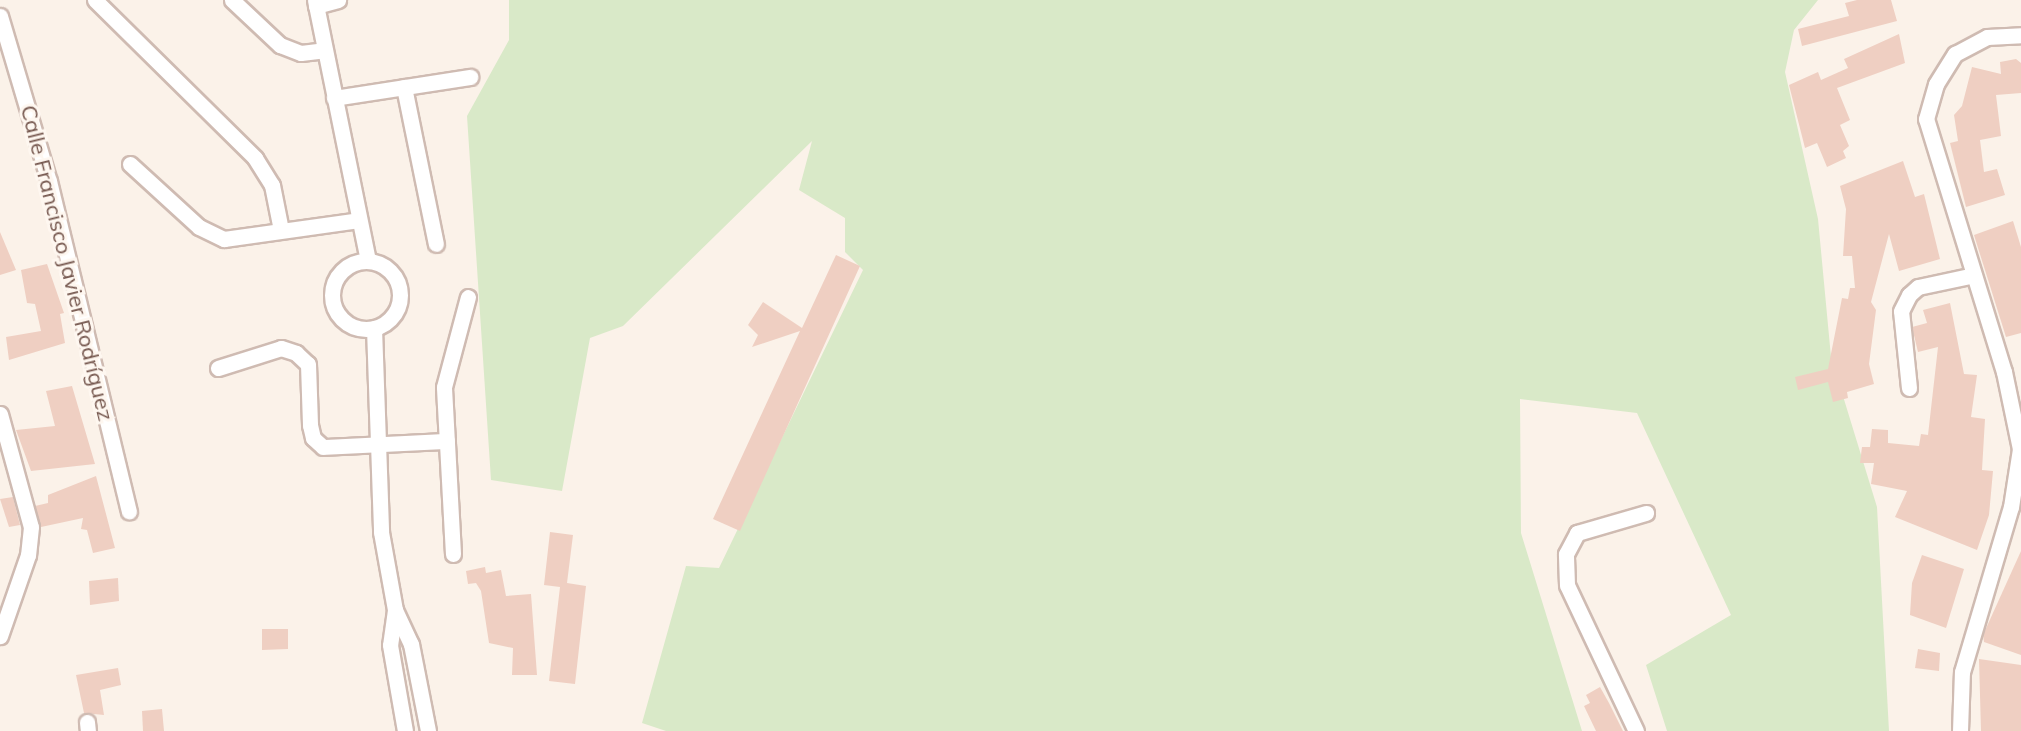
<!DOCTYPE html>
<meta charset="utf-8">
<style>
body{margin:0}
#map{position:relative;width:2021px;height:731px;overflow:hidden;background:#fbf2e9;font-family:Mulish,sans-serif}
div>[style]{position:absolute}
.green>*{inset:0;background:#d9e9c8}
.building>*{inset:0;background:#efcfc2}
.roads{filter:drop-shadow(2px 0 #cfbbb2) drop-shadow(-2px 0 #cfbbb2) drop-shadow(0 2px #cfbbb2) drop-shadow(0 -2px #cfbbb2)}
.street>*{height:15px;margin:-7.5px;padding:0 7.5px;transform-origin:7.5px;border-radius:7.5px;background:#fff}
.street>.ring{margin:-7.5px;padding:0;box-sizing:content-box;background:none;border:15px solid #fff;border-radius:50%}
span{translate:-50% -50%;white-space:nowrap;text-align:center;line-height:1.15;-webkit-text-stroke:6px #fef7f0;paint-order:stroke}
.street-label{font-size:22px;color:#75574e}
</style>
<div id="map">
<div class="green">
<div style="clip-path:polygon(509px 0,1818px 0,1794px 30px,1785px 72px,1818px 219px,1831px 357px,1877px 507px,1889px 731px,1667px 731px,1646px 665px,1731px 615px,1637px 413px,1520px 399px,1521px 533px,1582px 731px,666px 731px,642px 723px,686px 566px,719px 568px,863px 270px,845px 252px,845px 218px,799px 190px,812px 141px,623px 326px,590px 338px,562px 491px,491px 480px,467px 116px,509px 40px)"></div>
</div>
<div class="building">
<div style="clip-path:polygon(1857px 0,1891px 0,1897px 21px,1802px 46px,1798px 29px,1849px 16px,1845px 3px)"></div>
<div style="clip-path:polygon(1899px 34px,1905px 63px,1837px 88px,1850px 120px,1840px 125px,1849px 146px,1843px 151px,1846px 158px,1827px 167px,1817px 143px,1805px 148px,1789px 85px,1818px 72px,1821px 80px,1848px 68px,1844px 59px)"></div>
<div style="clip-path:polygon(2016px 59px,2021px 63px,2021px 93px,1996px 95px,2001px 136px,1980px 140px,1984px 172px,1997px 169px,2005px 195px,1966px 207px,1950px 143px,1958px 141px,1954px 115px,1962px 106px,1972px 67px,2001px 74px,2000px 62px)"></div>
<div style="clip-path:polygon(1903px 161px,1915px 197px,1924px 194px,1940px 259px,1899px 271px,1889px 234px,1871px 302px,1876px 310px,1869px 364px,1874px 384px,1847px 392px,1848px 398px,1833px 402px,1828px 382px,1798px 390px,1795px 377px,1828px 369px,1842px 298px,1848px 299px,1850px 288px,1855px 288px,1852px 256px,1843px 256px,1846px 209px,1840px 186px)"></div>
<div style="clip-path:polygon(2013px 221px,2021px 247px,2021px 333px,2006px 337px,1974px 235px)"></div>
<div style="clip-path:polygon(0 232px,16px 270px,0 275px)"></div>
<div style="clip-path:polygon(836px 255px,860px 266px,740px 531px,713px 519px,800px 331px,752px 347px,758px 335px,748px 325px,763px 302px,802px 328px)"></div>
<div style="clip-path:polygon(47px 264px,64px 313px,60px 314px,65px 343px,9px 360px,6px 337px,41px 331px,35px 304px,27px 303px,21px 270px)"></div>
<div style="clip-path:polygon(1950px 303px,1964px 374px,1977px 375px,1971px 417px,1985px 419px,1982px 470px,1993px 471px,1989px 515px,1977px 550px,1895px 517px,1907px 491px,1871px 484px,1874px 463px,1860px 463px,1862px 447px,1870px 447px,1872px 429px,1888px 430px,1888px 443px,1919px 446px,1921px 434px,1928px 435px,1938px 347px,1918px 352px,1912px 327px,1927px 323px,1923px 310px)"></div>
<div style="clip-path:polygon(72px 386px,95px 464px,31px 471px,16px 430px,55px 426px,46px 391px)"></div>
<div style="clip-path:polygon(96px 476px,115px 548px,93px 553px,87px 530px,81px 529px,83px 518px,41px 527px,35px 506px,48px 503px,48px 495px)"></div>
<div style="clip-path:polygon(13px 497px,20px 525px,9px 527px,0 499px)"></div>
<div style="clip-path:polygon(550px 532px,573px 535px,567px 583px,586px 586px,575px 684px,549px 681px,560px 587px,544px 585px)"></div>
<div style="clip-path:polygon(2021px 551px,2021px 655px,1984px 642px,1983px 635px)"></div>
<div style="clip-path:polygon(1922px 555px,1964px 569px,1946px 628px,1910px 615px,1912px 583px)"></div>
<div style="clip-path:polygon(485px 567px,486px 573px,501px 570px,506px 596px,531px 594px,537px 675px,512px 675px,513px 648px,489px 643px,481px 591px,476px 583px,468px 584px,466px 571px)"></div>
<div style="clip-path:polygon(118px 578px,119px 601px,90px 605px,89px 581px)"></div>
<div style="clip-path:polygon(262px 629px,288px 629px,288px 649px,262px 650px)"></div>
<div style="clip-path:polygon(1918px 649px,1940px 653px,1939px 671px,1915px 668px)"></div>
<div style="clip-path:polygon(1979px 659px,2021px 665px,2021px 731px,1981px 731px)"></div>
<div style="clip-path:polygon(118px 668px,121px 685px,100px 690px,104px 715px,84px 713px,76px 675px)"></div>
<div style="clip-path:polygon(1600px 687px,1609px 703px,1623px 731px,1596px 731px,1584px 706px,1590px 703px,1586px 695px)"></div>
<div style="clip-path:polygon(162px 709px,164px 731px,143px 731px,142px 711px)"></div>
</div>
<div class="roads">
<div class="street">
<div style="left:95px;top:0;width:225px;rotate:44.6deg"></div>
<div style="left:255px;top:158px;width:32px;rotate:58deg"></div>
<div style="left:272px;top:185px;width:46px;rotate:78.7deg"></div>
<div style="left:232px;top:0;width:66px;rotate:43.2deg"></div>
<div style="left:280px;top:45px;width:22px;rotate:21deg"></div>
<div style="left:301px;top:53px;width:23px;rotate:-7deg"></div>
<div style="left:315px;top:0;width:266px;rotate:78.5deg"></div>
<div style="left:316px;top:6px;width:23px;rotate:-15deg"></div>
<div style="left:0;top:16px;width:172px;rotate:73.5deg"></div>
<div style="left:49px;top:181px;width:340px;rotate:76.4deg"></div>
<div style="left:404px;top:87px;width:160px;rotate:78.5deg"></div>
<div style="left:334px;top:98px;width:138px;rotate:-8.8deg"></div>
<div style="left:130px;top:164px;width:93px;rotate:42.4deg"></div>
<div style="left:199px;top:227px;width:28px;rotate:26deg"></div>
<div style="left:224px;top:239px;width:136px;rotate:-8deg"></div>
<div class="ring" style="left:332px;top:261px;width:53px;height:53px"></div>
<div style="left:374px;top:328px;width:204px;rotate:88deg"></div>
<div style="left:381px;top:532px;width:79px;rotate:79.8deg"></div>
<div style="left:395px;top:610px;width:38px;rotate:65deg"></div>
<div style="left:411px;top:644px;width:89px;rotate:78.9deg"></div>
<div style="left:218px;top:368px;width:66px;rotate:-17.6deg"></div>
<div style="left:281px;top:348px;width:16px;rotate:18deg"></div>
<div style="left:296px;top:353px;width:16px;rotate:43deg"></div>
<div style="left:308px;top:364px;width:61px;rotate:88.1deg"></div>
<div style="left:310px;top:425px;width:13px;rotate:77deg"></div>
<div style="left:313px;top:438px;width:13px;rotate:42deg"></div>
<div style="left:323px;top:447px;width:124px;rotate:-2.8deg"></div>
<div style="left:1909px;top:388px;width:77px;rotate:-95.9deg"></div>
<div style="left:1901px;top:311px;width:18px;rotate:-63deg"></div>
<div style="left:1909px;top:295px;width:12px;rotate:-42deg"></div>
<div style="left:1918px;top:287px;width:57px;rotate:-12.1deg"></div>
<div style="left:0;top:414px;width:117px;rotate:74.7deg"></div>
<div style="left:31px;top:527px;width:28px;rotate:96deg"></div>
<div style="left:28px;top:555px;width:86px;rotate:109.1deg"></div>
<div style="left:453px;top:554px;width:167px;rotate:-93.1deg"></div>
<div style="left:444px;top:387px;width:93px;rotate:-75.1deg"></div>
<div style="left:395px;top:610px;width:35px;rotate:98deg"></div>
<div style="left:390px;top:645px;width:87px;rotate:80.1deg"></div>
<div style="left:87px;top:722px;width:9px;rotate:84deg"></div>
<div style="left:1636px;top:731px;width:161px;rotate:-115.3deg"></div>
<div style="left:1567px;top:585px;width:31px;rotate:-92deg"></div>
<div style="left:1566px;top:554px;width:24px;rotate:-62deg"></div>
<div style="left:1577px;top:533px;width:72px;rotate:-16.2deg"></div>
<div style="left:1960px;top:731px;width:59px;rotate:-88.1deg"></div>
<div style="left:1962px;top:672px;width:172px;rotate:-73.5deg"></div>
<div style="left:2011px;top:507px;width:59px;rotate:-81.2deg"></div>
<div style="left:2020px;top:449px;width:79px;rotate:-101.7deg"></div>
<div style="left:2004px;top:372px;width:265px;rotate:-107.1deg"></div>
<div style="left:1926px;top:119px;width:36px;rotate:-74deg"></div>
<div style="left:1936px;top:84px;width:36px;rotate:-58deg"></div>
<div style="left:1955px;top:54px;width:36px;rotate:-28deg"></div>
<div style="left:1987px;top:37px;width:34px;rotate:-3deg"></div>
</div>
</div>
<div class="street-label">
<span style="left:67px;top:263px;rotate:76deg">Calle Francisco Javier Rodríguez</span>
</div>
</div>
